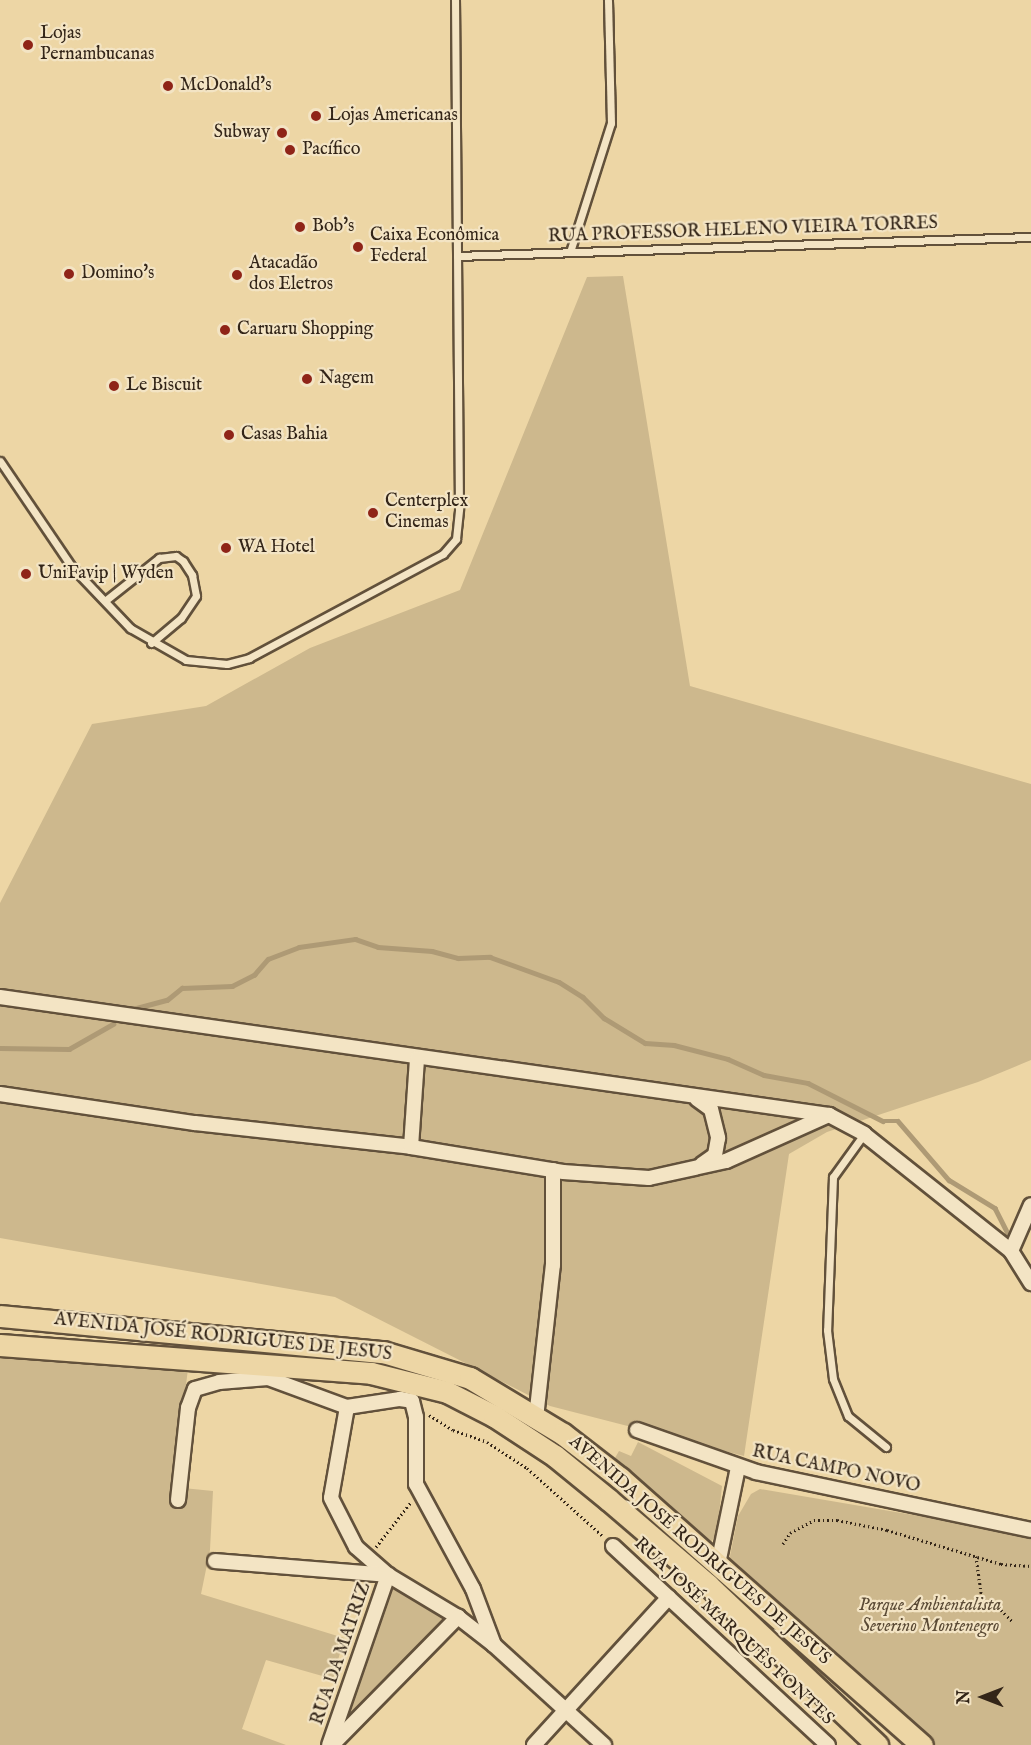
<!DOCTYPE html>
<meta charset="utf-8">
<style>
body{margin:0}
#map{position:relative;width:1031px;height:1745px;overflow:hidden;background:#edd6a5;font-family:"IM FELL English",serif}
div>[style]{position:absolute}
.green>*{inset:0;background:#cdb88d}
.stream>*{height:4.5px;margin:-2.25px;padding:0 2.25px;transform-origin:2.25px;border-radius:2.25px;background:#ae9a75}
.path>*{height:3px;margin-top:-1.5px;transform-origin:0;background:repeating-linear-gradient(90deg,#332518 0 1.5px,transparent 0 4.5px)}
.roads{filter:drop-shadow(2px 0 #62513b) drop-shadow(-2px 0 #62513b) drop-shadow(0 2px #62513b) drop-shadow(0 -2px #62513b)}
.lane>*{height:7px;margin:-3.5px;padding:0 3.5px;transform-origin:3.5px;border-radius:3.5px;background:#f3e4c4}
.street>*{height:14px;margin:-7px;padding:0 7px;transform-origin:7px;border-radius:7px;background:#f3e4c4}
.primary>*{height:21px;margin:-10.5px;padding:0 10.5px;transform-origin:10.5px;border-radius:10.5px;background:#edd6a5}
.dots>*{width:16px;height:16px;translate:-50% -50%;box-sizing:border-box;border:3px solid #f3e4c4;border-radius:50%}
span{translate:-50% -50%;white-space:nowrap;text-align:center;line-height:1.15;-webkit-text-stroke:4.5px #f3e4c4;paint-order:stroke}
.poi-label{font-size:18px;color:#332518}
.left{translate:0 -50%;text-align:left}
.right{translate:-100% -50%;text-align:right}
.street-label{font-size:18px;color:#332518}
.park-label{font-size:18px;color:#5a4a35;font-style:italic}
.north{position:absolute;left:953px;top:1667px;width:60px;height:60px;-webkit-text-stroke:4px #f3e4c4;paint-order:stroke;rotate:270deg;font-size:16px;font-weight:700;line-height:24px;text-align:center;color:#332518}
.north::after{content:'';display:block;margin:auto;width:21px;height:27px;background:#332518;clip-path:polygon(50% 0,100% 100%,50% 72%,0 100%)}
</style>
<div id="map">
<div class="green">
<div style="clip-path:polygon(623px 276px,690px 686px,1031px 784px,1031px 1060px,978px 1082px,827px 1132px,789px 1154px,744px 1456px,550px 1406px,335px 1297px,0 1238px,0 903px,92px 724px,206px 706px,310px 648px,460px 590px,587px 277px)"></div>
<div style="clip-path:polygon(0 1354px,188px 1369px,173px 1487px,213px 1491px,210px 1550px,201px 1594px,344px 1638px,333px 1679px,266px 1660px,242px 1729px,286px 1745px,0 1745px)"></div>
<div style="clip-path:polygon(638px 1442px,722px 1486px,717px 1534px,707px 1547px,615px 1458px,619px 1451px,631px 1456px)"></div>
<div style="clip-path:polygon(760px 1489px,1031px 1535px,1031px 1745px,923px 1745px,727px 1571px,738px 1516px,751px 1494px)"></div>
<div style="clip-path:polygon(390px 1583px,450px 1619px,336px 1729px)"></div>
</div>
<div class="stream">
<div style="left:129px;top:1010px;width:39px;rotate:-15deg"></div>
<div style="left:167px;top:1000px;width:19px;rotate:-39deg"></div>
<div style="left:182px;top:988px;width:50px;rotate:-2.3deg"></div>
<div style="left:232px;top:986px;width:25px;rotate:-27deg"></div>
<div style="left:254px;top:975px;width:21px;rotate:-49deg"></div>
<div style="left:268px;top:959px;width:33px;rotate:-21deg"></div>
<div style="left:299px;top:947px;width:57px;rotate:-8.1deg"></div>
<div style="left:355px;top:939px;width:24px;rotate:19deg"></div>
<div style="left:378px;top:947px;width:54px;rotate:4.2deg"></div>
<div style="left:432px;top:951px;width:27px;rotate:15deg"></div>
<div style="left:458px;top:958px;width:32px;rotate:-2deg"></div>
<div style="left:490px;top:957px;width:73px;rotate:19.9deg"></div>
<div style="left:559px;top:982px;width:28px;rotate:32deg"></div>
<div style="left:583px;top:997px;width:30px;rotate:45deg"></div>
<div style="left:604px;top:1018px;width:48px;rotate:31.4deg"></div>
<div style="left:645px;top:1043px;width:29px;rotate:4deg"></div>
<div style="left:674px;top:1045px;width:56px;rotate:14.5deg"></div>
<div style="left:728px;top:1059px;width:39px;rotate:24deg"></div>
<div style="left:764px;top:1075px;width:45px;rotate:10.3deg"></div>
<div style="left:808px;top:1083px;width:84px;rotate:26.9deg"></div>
<div style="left:883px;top:1121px;width:15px"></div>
<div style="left:898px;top:1121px;width:78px;rotate:49.2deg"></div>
<div style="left:949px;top:1180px;width:54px;rotate:31.3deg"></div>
<div style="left:995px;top:1208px;width:30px;rotate:63deg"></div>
<div style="left:0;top:1048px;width:69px;rotate:0.8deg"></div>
<div style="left:69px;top:1049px;width:51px;rotate:-29.6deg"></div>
</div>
<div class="path">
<div style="left:429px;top:1415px;width:28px;rotate:32deg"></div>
<div style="left:453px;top:1430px;width:36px;rotate:19deg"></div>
<div style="left:487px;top:1442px;width:48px;rotate:33deg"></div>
<div style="left:527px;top:1468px;width:103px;rotate:41.9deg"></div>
<div style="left:783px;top:1544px;width:13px;rotate:-58deg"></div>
<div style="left:790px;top:1533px;width:27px;rotate:-28deg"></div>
<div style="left:814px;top:1520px;width:23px"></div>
<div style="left:837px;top:1520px;width:51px;rotate:11.3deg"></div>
<div style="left:887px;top:1530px;width:119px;rotate:16.6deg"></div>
<div style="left:1001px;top:1564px;width:30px;rotate:4deg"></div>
<div style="left:376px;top:1547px;width:57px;rotate:-52.1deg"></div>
<div style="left:976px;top:1556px;width:51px;rotate:82.2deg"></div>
<div style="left:983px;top:1607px;width:18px;rotate:9deg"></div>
<div style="left:1001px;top:1610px;width:17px;rotate:45deg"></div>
</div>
<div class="roads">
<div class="lane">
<div style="left:570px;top:252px;width:135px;rotate:-72.4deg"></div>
<div style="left:611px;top:123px;width:123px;rotate:-91.4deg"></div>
<div style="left:457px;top:256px;width:574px;rotate:-1.9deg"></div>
<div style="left:0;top:461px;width:127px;rotate:55.9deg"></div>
<div style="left:71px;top:566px;width:86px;rotate:46.4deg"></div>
<div style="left:130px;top:628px;width:64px;rotate:29.7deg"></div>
<div style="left:186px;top:660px;width:41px;rotate:5.6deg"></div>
<div style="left:227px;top:664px;width:23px;rotate:-15deg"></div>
<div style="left:249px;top:658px;width:220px;rotate:-28.2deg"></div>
<div style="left:443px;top:554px;width:20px;rotate:-49deg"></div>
<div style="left:456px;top:539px;width:31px;rotate:-84deg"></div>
<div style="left:459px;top:508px;width:508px;rotate:-90.45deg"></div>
<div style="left:106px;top:600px;width:68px;rotate:-38.4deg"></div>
<div style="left:159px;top:558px;width:17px;rotate:-7deg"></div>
<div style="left:176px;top:556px;width:9px;rotate:36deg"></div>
<div style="left:183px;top:561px;width:17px;rotate:57deg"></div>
<div style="left:192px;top:575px;width:21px;rotate:79deg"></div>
<div style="left:196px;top:596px;width:27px;rotate:124deg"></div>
<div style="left:181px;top:618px;width:39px;rotate:140deg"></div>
<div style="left:864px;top:1134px;width:53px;rotate:125.8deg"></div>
<div style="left:833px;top:1177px;width:153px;rotate:92.2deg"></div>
<div style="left:827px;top:1330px;width:49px;rotate:83deg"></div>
<div style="left:833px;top:1379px;width:40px;rotate:68deg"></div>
<div style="left:848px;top:1416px;width:49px;rotate:39.2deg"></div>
</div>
<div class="street">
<div style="left:0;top:997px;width:837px;rotate:8.1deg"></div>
<div style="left:0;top:1094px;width:197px;rotate:8.5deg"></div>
<div style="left:195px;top:1123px;width:217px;rotate:6.3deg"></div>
<div style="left:411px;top:1147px;width:154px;rotate:9.3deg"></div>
<div style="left:563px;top:1172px;width:86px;rotate:4deg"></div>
<div style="left:649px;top:1178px;width:79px;rotate:-12.4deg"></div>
<div style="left:726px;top:1161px;width:113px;rotate:-24.1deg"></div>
<div style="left:829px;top:1115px;width:40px;rotate:28deg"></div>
<div style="left:864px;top:1134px;width:188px;rotate:38.5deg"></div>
<div style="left:1011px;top:1251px;width:38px;rotate:58deg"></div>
<div style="left:697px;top:1099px;width:17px;rotate:36deg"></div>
<div style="left:711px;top:1109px;width:30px;rotate:76deg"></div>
<div style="left:718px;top:1138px;width:17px;rotate:100deg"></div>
<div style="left:715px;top:1155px;width:16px;rotate:145deg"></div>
<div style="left:411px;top:1147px;width:89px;rotate:-86.1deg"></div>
<div style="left:1011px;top:1251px;width:50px;rotate:-66.5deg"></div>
<div style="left:347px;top:1407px;width:92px;rotate:100deg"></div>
<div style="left:331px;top:1498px;width:55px;rotate:63deg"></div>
<div style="left:356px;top:1547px;width:43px;rotate:41.2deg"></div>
<div style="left:388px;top:1575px;width:82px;rotate:31deg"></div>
<div style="left:458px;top:1617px;width:46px;rotate:37.9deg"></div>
<div style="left:494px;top:1645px;width:149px;rotate:42.3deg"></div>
<div style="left:536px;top:1418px;width:154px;rotate:-83.7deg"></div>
<div style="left:553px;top:1265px;width:95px;rotate:-90deg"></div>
<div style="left:637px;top:1430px;width:126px;rotate:19.4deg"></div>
<div style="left:756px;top:1472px;width:281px;rotate:11.9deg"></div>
<div style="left:178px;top:1500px;width:93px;rotate:-83.8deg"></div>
<div style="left:188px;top:1408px;width:20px;rotate:-70deg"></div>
<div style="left:195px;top:1389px;width:25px;rotate:-16deg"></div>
<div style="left:219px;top:1382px;width:49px;rotate:-4.7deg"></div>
<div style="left:268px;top:1378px;width:84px;rotate:20.2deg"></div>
<div style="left:347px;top:1407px;width:54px;rotate:-8.6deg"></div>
<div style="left:400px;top:1399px;width:12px;rotate:9deg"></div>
<div style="left:412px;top:1401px;width:16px;rotate:76deg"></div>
<div style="left:416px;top:1417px;width:67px;rotate:90deg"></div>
<div style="left:416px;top:1484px;width:119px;rotate:61.5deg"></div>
<div style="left:473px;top:1589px;width:60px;rotate:69.4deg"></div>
<div style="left:613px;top:1546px;width:293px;rotate:42.8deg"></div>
<div style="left:215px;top:1561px;width:174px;rotate:4.6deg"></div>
<div style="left:388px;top:1575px;width:180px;rotate:109.1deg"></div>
<div style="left:718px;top:1564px;width:99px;rotate:-78.3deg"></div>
<div style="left:332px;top:1745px;width:180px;rotate:-45.5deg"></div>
<div style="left:534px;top:1745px;width:200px;rotate:-47.6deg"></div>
</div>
<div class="primary">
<div style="left:0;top:1316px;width:385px;rotate:5.4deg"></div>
<div style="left:383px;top:1352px;width:91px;rotate:16.6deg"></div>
<div style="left:470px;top:1378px;width:109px;rotate:31.1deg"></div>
<div style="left:563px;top:1434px;width:72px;rotate:37.7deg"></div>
<div style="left:620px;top:1478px;width:403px;rotate:41.5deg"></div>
<div style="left:0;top:1345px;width:372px;rotate:4.3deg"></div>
<div style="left:371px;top:1373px;width:78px;rotate:14deg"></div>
<div style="left:447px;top:1392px;width:53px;rotate:27.1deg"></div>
<div style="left:494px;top:1416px;width:73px;rotate:33.3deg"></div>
<div style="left:555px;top:1456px;width:70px;rotate:39.2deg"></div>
<div style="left:609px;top:1500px;width:130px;rotate:40.6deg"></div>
<div style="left:708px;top:1585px;width:233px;rotate:43.4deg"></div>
</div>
</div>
<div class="dots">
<div style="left:28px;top:45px;background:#8f2418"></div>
<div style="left:168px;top:86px;background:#8f2418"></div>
<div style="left:316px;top:116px;background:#8f2418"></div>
<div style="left:282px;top:133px;background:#8f2418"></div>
<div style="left:290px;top:150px;background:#8f2418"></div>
<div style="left:300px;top:227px;background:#8f2418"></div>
<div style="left:358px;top:247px;background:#8f2418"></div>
<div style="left:69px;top:274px;background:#8f2418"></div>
<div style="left:237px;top:275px;background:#8f2418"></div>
<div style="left:225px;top:330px;background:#8f2418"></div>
<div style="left:307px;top:379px;background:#8f2418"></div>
<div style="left:114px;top:386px;background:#8f2418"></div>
<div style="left:229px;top:435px;background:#8f2418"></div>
<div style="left:373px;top:513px;background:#8f2418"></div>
<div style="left:226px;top:548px;background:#8f2418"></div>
<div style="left:26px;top:574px;background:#8f2418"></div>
</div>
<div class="poi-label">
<span class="left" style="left:40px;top:45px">Lojas<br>Pernambucanas</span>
<span class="left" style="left:180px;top:86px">McDonald's</span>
<span class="left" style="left:328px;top:116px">Lojas Americanas</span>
<span class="right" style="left:270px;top:133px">Subway</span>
<span class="left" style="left:302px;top:150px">Pacífico</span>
<span class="left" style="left:312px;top:227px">Bob's</span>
<span class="left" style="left:370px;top:247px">Caixa Econômica<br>Federal</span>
<span class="left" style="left:249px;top:275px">Atacadão<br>dos Eletros</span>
<span class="left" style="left:81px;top:274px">Domino's</span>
<span class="left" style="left:237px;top:330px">Caruaru Shopping</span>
<span class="left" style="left:319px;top:379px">Nagem</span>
<span class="left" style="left:126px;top:386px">Le Biscuit</span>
<span class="left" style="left:241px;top:435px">Casas Bahia</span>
<span class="left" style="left:385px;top:513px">Centerplex<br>Cinemas</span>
<span class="left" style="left:238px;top:548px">WA Hotel</span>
<span class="left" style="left:38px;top:574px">UniFavip | Wyden</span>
</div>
<div class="street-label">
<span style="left:743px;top:231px;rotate:-2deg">RUA PROFESSOR HELENO VIEIRA TORRES</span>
<span style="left:223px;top:1338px;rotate:6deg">AVENIDA JOSÉ RODRIGUES DE JESUS</span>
<span style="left:836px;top:1470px;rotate:12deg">RUA CAMPO NOVO</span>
<span style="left:699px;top:1551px;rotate:41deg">AVENIDA JOSÉ RODRIGUES DE JESUS</span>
<span style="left:733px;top:1632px;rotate:43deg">RUA JOSÉ MARQUÊS FONTES</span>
<span style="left:342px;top:1654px;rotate:-71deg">RUA DA MATRIZ</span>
</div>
<div class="park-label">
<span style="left:930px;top:1617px">Parque Ambientalista<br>Severino Montenegro</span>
</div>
<div class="north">N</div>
</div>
